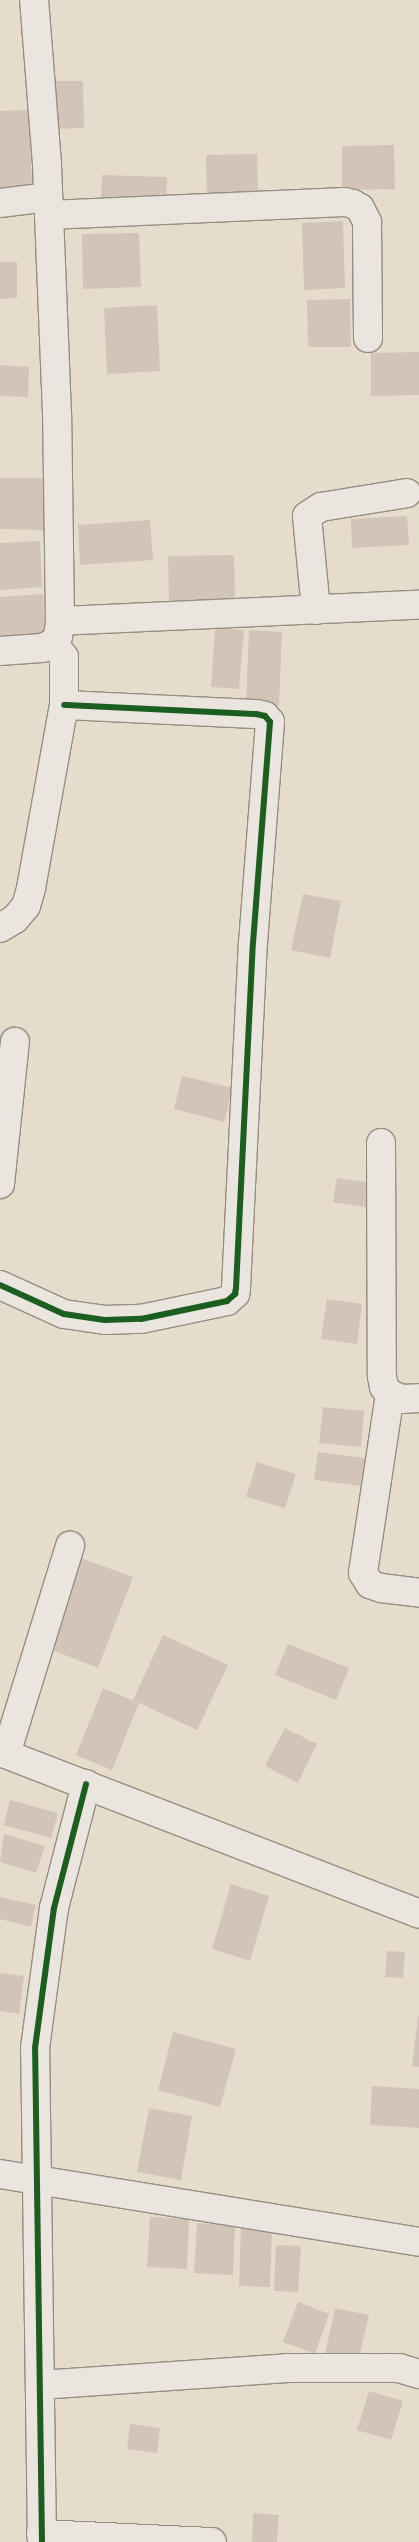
<!DOCTYPE html>
<style>
body{margin:0}
#map{position:relative;width:419px;height:2542px;overflow:hidden;background:#e6dccc;font-family:"IM FELL French Canon",serif}
div>[style]{position:absolute}
.building>*{inset:0;background:#d3c4b9}
.roads{filter:drop-shadow(1px 0 #968d81) drop-shadow(-1px 0 #968d81) drop-shadow(0 1px #968d81) drop-shadow(0 -1px #968d81)}
.minor>*{height:28px;margin:-14px;padding:0 14px;transform-origin:14px;border-radius:14px;background:#eae5de}
.cycleway>*{height:6px;margin:-3px;padding:0 3px;transform-origin:3px;border-radius:3px;background:#1b5e20}
span{translate:-50% -50%;white-space:nowrap;text-align:center;line-height:1.15;-webkit-text-stroke:4px #f5ead7;paint-order:stroke}
</style>
<div id="map">
<div class="building">
<div style="clip-path:polygon(53px 81px,83px 81px,84px 128px,55px 129px)"></div>
<div style="clip-path:polygon(29px 110px,32px 186px,0 187px,0 111px)"></div>
<div style="clip-path:polygon(394px 145px,395px 189px,342px 190px,342px 146px)"></div>
<div style="clip-path:polygon(257px 154px,258px 197px,207px 198px,206px 155px)"></div>
<div style="clip-path:polygon(102px 175px,167px 177px,166px 208px,101px 206px)"></div>
<div style="clip-path:polygon(343px 221px,345px 288px,304px 290px,302px 223px)"></div>
<div style="clip-path:polygon(139px 233px,141px 287px,83px 289px,82px 234px)"></div>
<div style="clip-path:polygon(0 262px,17px 262px,17px 298px,0 299px)"></div>
<div style="clip-path:polygon(350px 299px,351px 347px,308px 347px,307px 300px)"></div>
<div style="clip-path:polygon(157px 305px,160px 371px,107px 374px,104px 308px)"></div>
<div style="clip-path:polygon(419px 352px,419px 395px,371px 396px,371px 353px)"></div>
<div style="clip-path:polygon(0 365px,29px 367px,28px 397px,0 396px)"></div>
<div style="clip-path:polygon(0 478px,46px 478px,45px 530px,0 529px)"></div>
<div style="clip-path:polygon(407px 516px,409px 545px,352px 548px,351px 519px)"></div>
<div style="clip-path:polygon(150px 520px,153px 560px,80px 565px,78px 525px)"></div>
<div style="clip-path:polygon(40px 541px,42px 587px,0 590px,0 543px)"></div>
<div style="clip-path:polygon(234px 555px,235px 599px,169px 601px,168px 556px)"></div>
<div style="clip-path:polygon(43px 594px,45px 638px,0 641px,0 597px)"></div>
<div style="clip-path:polygon(215px 628px,244px 630px,239px 689px,211px 687px)"></div>
<div style="clip-path:polygon(249px 630px,282px 632px,279px 706px,246px 705px)"></div>
<div style="clip-path:polygon(303px 894px,341px 901px,330px 958px,291px 950px)"></div>
<div style="clip-path:polygon(182px 1076px,233px 1088px,224px 1122px,174px 1109px)"></div>
<div style="clip-path:polygon(337px 1178px,374px 1183px,370px 1208px,333px 1202px)"></div>
<div style="clip-path:polygon(327px 1299px,362px 1304px,357px 1344px,321px 1339px)"></div>
<div style="clip-path:polygon(323px 1407px,364px 1411px,361px 1447px,319px 1443px)"></div>
<div style="clip-path:polygon(318px 1452px,365px 1458px,361px 1486px,314px 1480px)"></div>
<div style="clip-path:polygon(257px 1462px,296px 1474px,285px 1508px,246px 1497px)"></div>
<div style="clip-path:polygon(81px 1558px,133px 1577px,98px 1668px,47px 1648px)"></div>
<div style="clip-path:polygon(163px 1635px,228px 1665px,197px 1730px,133px 1700px)"></div>
<div style="clip-path:polygon(288px 1644px,349px 1668px,336px 1700px,275px 1675px)"></div>
<div style="clip-path:polygon(103px 1688px,139px 1703px,112px 1770px,76px 1755px)"></div>
<div style="clip-path:polygon(285px 1728px,317px 1744px,298px 1783px,265px 1766px)"></div>
<div style="clip-path:polygon(10px 1800px,58px 1813px,51px 1838px,4px 1825px)"></div>
<div style="clip-path:polygon(4px 1834px,45px 1846px,36px 1873px,0 1862px)"></div>
<div style="clip-path:polygon(231px 1884px,269px 1896px,250px 1961px,212px 1949px)"></div>
<div style="clip-path:polygon(0 1897px,36px 1905px,31px 1927px,0 1919px)"></div>
<div style="clip-path:polygon(387px 1951px,405px 1952px,403px 1978px,385px 1977px)"></div>
<div style="clip-path:polygon(0 1973px,24px 1976px,19px 2014px,0 2011px)"></div>
<div style="clip-path:polygon(418px 2016px,419px 2016px,419px 2067px,412px 2066px)"></div>
<div style="clip-path:polygon(173px 2032px,236px 2049px,220px 2107px,158px 2090px)"></div>
<div style="clip-path:polygon(372px 2086px,419px 2089px,419px 2128px,370px 2125px)"></div>
<div style="clip-path:polygon(149px 2108px,192px 2116px,181px 2180px,137px 2172px)"></div>
<div style="clip-path:polygon(150px 2217px,189px 2219px,187px 2269px,147px 2267px)"></div>
<div style="clip-path:polygon(197px 2223px,235px 2225px,233px 2275px,194px 2273px)"></div>
<div style="clip-path:polygon(241px 2228px,272px 2229px,270px 2287px,239px 2286px)"></div>
<div style="clip-path:polygon(276px 2245px,301px 2246px,298px 2292px,274px 2291px)"></div>
<div style="clip-path:polygon(298px 2302px,329px 2314px,315px 2354px,283px 2342px)"></div>
<div style="clip-path:polygon(335px 2308px,369px 2315px,357px 2366px,324px 2359px)"></div>
<div style="clip-path:polygon(369px 2391px,403px 2401px,391px 2440px,357px 2430px)"></div>
<div style="clip-path:polygon(130px 2424px,160px 2428px,157px 2453px,127px 2449px)"></div>
<div style="clip-path:polygon(253px 2513px,279px 2515px,277px 2542px,252px 2542px)"></div>
</div>
<div class="roads">
<div class="minor">
<div style="left:0;top:203px;width:48px;rotate:-7.1deg"></div>
<div style="left:49px;top:215px;width:296px;rotate:-2.5deg"></div>
<div style="left:345px;top:202px;width:8px;rotate:14deg"></div>
<div style="left:353px;top:204px;width:8px;rotate:30deg"></div>
<div style="left:360px;top:208px;width:16px;rotate:63deg"></div>
<div style="left:367px;top:222px;width:116px;rotate:89.5deg"></div>
<div style="left:316px;top:610px;width:94px;rotate:-95.5deg"></div>
<div style="left:307px;top:516px;width:17px;rotate:-33deg"></div>
<div style="left:321px;top:507px;width:87px;rotate:-9.2deg"></div>
<div style="left:60px;top:621px;width:359px;rotate:-2.6deg"></div>
<div style="left:0;top:651px;width:42px;rotate:-4.1deg"></div>
<div style="left:42px;top:648px;width:12px;rotate:-24deg"></div>
<div style="left:53px;top:643px;width:9px;rotate:-54deg"></div>
<div style="left:58px;top:636px;width:15px;rotate:-82deg"></div>
<div style="left:60px;top:621px;width:207px;rotate:-90.8deg"></div>
<div style="left:57px;top:414px;width:250px;rotate:-92.3deg"></div>
<div style="left:47px;top:164px;width:165px;rotate:-94.5deg"></div>
<div style="left:0;top:928px;width:17px;rotate:-31deg"></div>
<div style="left:15px;top:919px;width:17px;rotate:-50deg"></div>
<div style="left:26px;top:906px;width:19px;rotate:-74deg"></div>
<div style="left:31px;top:888px;width:186px;rotate:-79.8deg"></div>
<div style="left:64px;top:705px;width:48px;rotate:-90deg"></div>
<div style="left:64px;top:657px;width:18px;rotate:-128deg"></div>
<div style="left:381px;top:1143px;width:233px;rotate:89.8deg"></div>
<div style="left:382px;top:1376px;width:11px;rotate:80deg"></div>
<div style="left:384px;top:1387px;width:9px;rotate:49deg"></div>
<div style="left:390px;top:1394px;width:13px;rotate:23deg"></div>
<div style="left:402px;top:1399px;width:17px;rotate:-3deg"></div>
<div style="left:0;top:1184px;width:143px;rotate:-84deg"></div>
<div style="left:0;top:1285px;width:70px;rotate:24.4deg"></div>
<div style="left:64px;top:1314px;width:41px;rotate:8.3deg"></div>
<div style="left:105px;top:1320px;width:36px;rotate:-2deg"></div>
<div style="left:141px;top:1319px;width:88px;rotate:-11.8deg"></div>
<div style="left:227px;top:1301px;width:11px;rotate:-41deg"></div>
<div style="left:235px;top:1294px;width:6px;rotate:-81deg"></div>
<div style="left:236px;top:1288px;width:345px;rotate:-87.2deg"></div>
<div style="left:253px;top:943px;width:222px;rotate:-85.6deg"></div>
<div style="left:270px;top:722px;width:8px;rotate:-130deg"></div>
<div style="left:265px;top:716px;width:9px;rotate:-167deg"></div>
<div style="left:256px;top:714px;width:192px;rotate:-177.3deg"></div>
<div style="left:390px;top:1394px;width:181px;rotate:98.6deg"></div>
<div style="left:363px;top:1573px;width:13px;rotate:58deg"></div>
<div style="left:370px;top:1584px;width:12px;rotate:20deg"></div>
<div style="left:381px;top:1588px;width:38px;rotate:7deg"></div>
<div style="left:0;top:1752px;width:449px;rotate:21.1deg"></div>
<div style="left:6px;top:1754px;width:218px;rotate:-72.9deg"></div>
<div style="left:0;top:2174px;width:424px;rotate:9.2deg"></div>
<div style="left:40px;top:2385px;width:248px;rotate:-3.9deg"></div>
<div style="left:287px;top:2368px;width:112px"></div>
<div style="left:399px;top:2368px;width:21px;rotate:17deg"></div>
<div style="left:41px;top:2534px;width:171px;rotate:2.7deg"></div>
<div style="left:42px;top:2542px;width:494px;rotate:-90.8deg"></div>
<div style="left:35px;top:2048px;width:141px;rotate:-82.3deg"></div>
<div style="left:54px;top:1908px;width:128px;rotate:-75.5deg"></div>
</div>
</div>
<div class="cycleway">
<div style="left:0;top:1285px;width:70px;rotate:24.4deg"></div>
<div style="left:64px;top:1314px;width:41px;rotate:8.3deg"></div>
<div style="left:105px;top:1320px;width:36px;rotate:-2deg"></div>
<div style="left:141px;top:1319px;width:88px;rotate:-11.8deg"></div>
<div style="left:227px;top:1301px;width:11px;rotate:-41deg"></div>
<div style="left:235px;top:1294px;width:6px;rotate:-81deg"></div>
<div style="left:236px;top:1288px;width:345px;rotate:-87.2deg"></div>
<div style="left:253px;top:943px;width:222px;rotate:-85.6deg"></div>
<div style="left:270px;top:722px;width:8px;rotate:-130deg"></div>
<div style="left:265px;top:716px;width:9px;rotate:-167deg"></div>
<div style="left:256px;top:714px;width:192px;rotate:-177.3deg"></div>
<div style="left:42px;top:2542px;width:494px;rotate:-90.8deg"></div>
<div style="left:35px;top:2048px;width:141px;rotate:-82.3deg"></div>
<div style="left:54px;top:1908px;width:128px;rotate:-75.5deg"></div>
</div>
</div>
